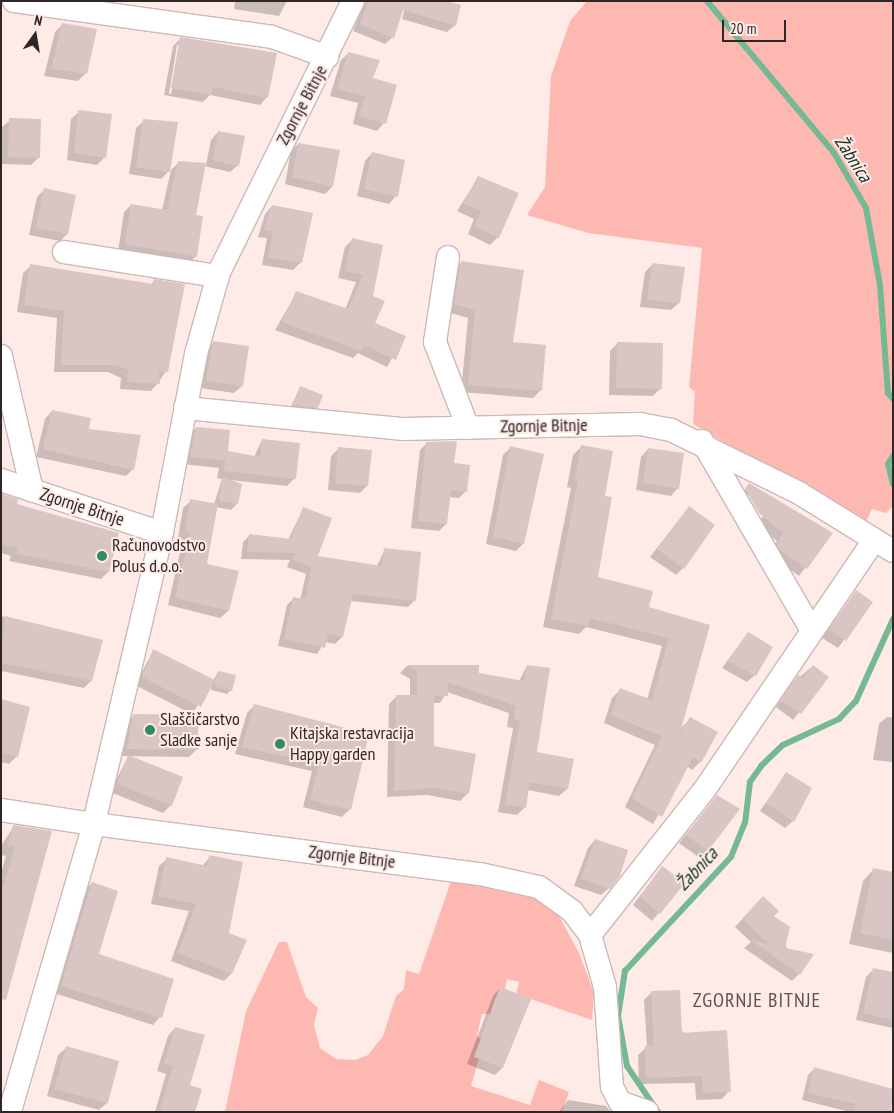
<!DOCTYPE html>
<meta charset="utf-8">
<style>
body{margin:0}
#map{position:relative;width:894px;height:1113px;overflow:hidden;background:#feebe8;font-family:"PT Sans Narrow",sans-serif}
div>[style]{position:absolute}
.green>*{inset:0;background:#feb8b2}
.shadow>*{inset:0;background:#0003}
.stream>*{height:6px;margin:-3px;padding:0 3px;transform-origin:3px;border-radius:3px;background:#75b993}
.building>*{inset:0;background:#d9c6c4}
.roads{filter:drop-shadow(1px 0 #ccb9b7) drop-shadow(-1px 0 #ccb9b7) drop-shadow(0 1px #ccb9b7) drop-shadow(0 -1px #ccb9b7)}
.minor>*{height:22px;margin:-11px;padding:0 11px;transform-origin:11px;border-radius:11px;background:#fff}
.dots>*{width:14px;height:14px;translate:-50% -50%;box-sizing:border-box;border:2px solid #feebe8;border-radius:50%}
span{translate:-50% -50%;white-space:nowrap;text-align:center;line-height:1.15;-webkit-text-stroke:4px #feebe8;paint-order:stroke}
.street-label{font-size:18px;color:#2f2727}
.poi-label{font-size:18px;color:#2f2727}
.left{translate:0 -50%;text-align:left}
.water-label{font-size:19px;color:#123121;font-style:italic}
.quarter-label{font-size:20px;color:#61504f;letter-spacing:1px}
.frame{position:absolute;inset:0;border:2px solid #2f2727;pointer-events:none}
.north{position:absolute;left:10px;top:10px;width:50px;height:50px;-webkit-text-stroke:4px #feebe8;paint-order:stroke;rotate:13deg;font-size:14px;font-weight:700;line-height:20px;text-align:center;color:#2f2727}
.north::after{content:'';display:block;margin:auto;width:18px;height:22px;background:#2f2727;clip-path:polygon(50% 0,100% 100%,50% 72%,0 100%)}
.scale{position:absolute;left:722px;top:20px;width:64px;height:22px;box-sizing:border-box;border:2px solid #2f2727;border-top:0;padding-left:6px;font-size:15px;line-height:18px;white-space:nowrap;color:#2f2727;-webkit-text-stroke:4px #feebe8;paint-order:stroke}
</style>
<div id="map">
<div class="green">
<div style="clip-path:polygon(587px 1px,893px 1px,893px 506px,886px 513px,872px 509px,864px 526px,693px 424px,695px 392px,689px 387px,702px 248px,588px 233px,527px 215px,545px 187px,551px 76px,570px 21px)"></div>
<div style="clip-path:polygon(451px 881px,538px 898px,559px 916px,579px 953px,594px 993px,592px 1020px,516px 994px,519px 982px,507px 979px,503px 999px,495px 998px,491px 1014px,482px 1014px,477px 1036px,484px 1041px,471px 1086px,530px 1105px,539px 1080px,569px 1092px,562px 1112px,225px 1112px,246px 1011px,279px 942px,287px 942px,306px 997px,318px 1008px,314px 1025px,320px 1048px,336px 1059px,355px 1060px,368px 1055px,383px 1036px,396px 996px,404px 989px,406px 970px,419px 974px)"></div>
</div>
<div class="shadow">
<div style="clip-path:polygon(235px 1px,287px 1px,279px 16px,234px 9px)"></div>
<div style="clip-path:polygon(365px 1px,405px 1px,393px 37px,385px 44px,353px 31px)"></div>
<div style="clip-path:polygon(407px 1px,455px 25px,447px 32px,402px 19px)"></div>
<div style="clip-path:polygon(62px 25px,85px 74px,78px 81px,44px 76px,55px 32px)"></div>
<div style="clip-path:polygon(evenodd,180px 39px,267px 97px,260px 105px,210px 95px,203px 102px,164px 95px,173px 46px,180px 39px,177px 45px,180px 45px,171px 94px,169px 94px,177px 45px)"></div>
<div style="clip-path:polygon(349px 53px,372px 79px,384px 123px,377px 131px,353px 124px,358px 103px,330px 96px,341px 60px)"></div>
<div style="clip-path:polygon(79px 112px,105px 157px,97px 165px,67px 160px,71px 119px)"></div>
<div style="clip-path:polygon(10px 120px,39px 157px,31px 165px,1px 164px,2px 127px)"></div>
<div style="clip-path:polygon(144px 121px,169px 171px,161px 179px,129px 174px,136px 128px)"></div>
<div style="clip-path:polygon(218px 132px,238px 165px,230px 172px,204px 166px,195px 216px,196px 256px,189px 264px,118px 251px,124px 212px,131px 205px,162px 210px,171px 170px,179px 162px,206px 165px,211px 140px)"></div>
<div style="clip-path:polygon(298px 144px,332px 187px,325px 194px,285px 184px,291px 151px)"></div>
<div style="clip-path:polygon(372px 153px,396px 196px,389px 204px,357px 196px,365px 161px)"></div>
<div style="clip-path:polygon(478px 178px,498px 237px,490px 245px,468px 234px,474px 219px,457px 211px)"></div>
<div style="clip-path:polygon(44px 190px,67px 234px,60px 241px,29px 235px,37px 197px)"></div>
<div style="clip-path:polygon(272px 206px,301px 262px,293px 270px,262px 265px,267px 238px,258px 237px,265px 214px)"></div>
<div style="clip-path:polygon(352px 240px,372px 296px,373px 324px,405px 336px,387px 367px,358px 353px,353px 358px,275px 330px,297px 292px,345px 310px,356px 282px,338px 278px,345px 247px)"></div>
<div style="clip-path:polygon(461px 263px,511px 343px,544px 346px,540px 391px,533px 398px,461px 392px,468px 318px,447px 312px,454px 270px)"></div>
<div style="clip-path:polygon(653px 264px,679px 303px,671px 310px,640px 307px,645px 272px)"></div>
<div style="clip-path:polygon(31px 266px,150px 285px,154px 281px,166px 371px,158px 383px,151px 391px,120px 389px,121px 378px,108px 372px,54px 372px,57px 318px,17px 312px,23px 273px)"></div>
<div style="clip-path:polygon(214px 342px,242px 386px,234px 393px,200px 388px,206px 350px)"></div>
<div style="clip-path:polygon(618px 343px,660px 389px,653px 396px,609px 395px,610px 351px)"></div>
<div style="clip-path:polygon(301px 387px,317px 407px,314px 410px,290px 408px)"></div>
<div style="clip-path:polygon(52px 411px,87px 430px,133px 469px,126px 476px,36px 457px,45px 419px)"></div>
<div style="clip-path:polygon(196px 428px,226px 452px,254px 457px,262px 440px,295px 478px,287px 486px,230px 480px,237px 504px,231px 510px,216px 507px,206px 565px,228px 611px,220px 618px,168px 605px,183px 539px,178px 538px,183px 508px,191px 501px,214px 504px,222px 479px,217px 478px,219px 468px,183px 464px,188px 436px)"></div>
<div style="clip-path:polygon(427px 443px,453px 464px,466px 491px,459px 498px,449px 497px,446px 524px,439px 531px,411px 528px,420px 450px)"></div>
<div style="clip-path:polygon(511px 447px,523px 544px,516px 551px,486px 544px,503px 455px)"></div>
<div style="clip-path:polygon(581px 447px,603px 497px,597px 578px,648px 608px,708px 626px,679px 730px,691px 718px,700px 762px,692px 770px,687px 766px,653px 824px,625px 807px,655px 745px,604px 723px,612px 698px,620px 690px,647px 700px,662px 646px,586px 627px,579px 634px,543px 627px,571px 488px,567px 487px,573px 455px)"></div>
<div style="clip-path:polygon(339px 448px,367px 486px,360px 493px,328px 490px,331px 456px)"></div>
<div style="clip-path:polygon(648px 449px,678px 488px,671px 496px,636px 490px,641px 457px)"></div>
<div style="clip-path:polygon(evenodd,750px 485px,831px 533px,799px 576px,773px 557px,770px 552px,777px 541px,752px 520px,742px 492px,750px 485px,747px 495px,750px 495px,763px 517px,761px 519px,747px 495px)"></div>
<div style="clip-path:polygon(1px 493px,17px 500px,16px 505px,118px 534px,108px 572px,101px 579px,9px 561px,11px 556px,1px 553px)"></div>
<div style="clip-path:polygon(689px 507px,683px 568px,676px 575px,650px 557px)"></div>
<div style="clip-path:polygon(303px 509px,316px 557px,377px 566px,385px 549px,415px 600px,408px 607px,350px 601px,342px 637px,335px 644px,325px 642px,317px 654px,278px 646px,287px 605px,294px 598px,300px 600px,306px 574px,287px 567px,290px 560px,241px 559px,243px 542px,250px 535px,288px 540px)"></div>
<div style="clip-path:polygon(856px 592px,871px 602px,838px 648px,822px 638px)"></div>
<div style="clip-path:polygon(1px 616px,102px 641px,91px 681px,84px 688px,1px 671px)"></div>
<div style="clip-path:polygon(748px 633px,755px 675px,747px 682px,722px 668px)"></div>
<div style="clip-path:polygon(153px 651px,213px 681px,218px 672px,231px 690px,227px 694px,211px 690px,212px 683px,192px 714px,135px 685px)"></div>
<div style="clip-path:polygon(407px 666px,477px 667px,477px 674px,519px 681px,527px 666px,536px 753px,567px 789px,559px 796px,528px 790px,524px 808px,517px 815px,498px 812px,513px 728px,507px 727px,509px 713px,447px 692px,440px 703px,433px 703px,433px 747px,468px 793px,460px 801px,427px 795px,387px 797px,389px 704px,397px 696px,410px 696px,410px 679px,400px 673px)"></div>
<div style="clip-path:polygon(813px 666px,827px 677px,793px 720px,776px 707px,792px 683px)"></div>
<div style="clip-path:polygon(1px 701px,16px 757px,9px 764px,1px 762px)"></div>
<div style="clip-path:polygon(255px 705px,368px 735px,350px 809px,342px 817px,303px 807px,312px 771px,235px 754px,247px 713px)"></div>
<div style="clip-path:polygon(134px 715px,197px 749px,189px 757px,121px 756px,126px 723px)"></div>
<div style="clip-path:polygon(887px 717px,893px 718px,893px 762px,873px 760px,879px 724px)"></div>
<div style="clip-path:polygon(128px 757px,171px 805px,163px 813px,110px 792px)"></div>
<div style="clip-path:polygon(786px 774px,793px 821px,785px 828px,760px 811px)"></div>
<div style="clip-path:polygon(717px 796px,707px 850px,700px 858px,679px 843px)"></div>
<div style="clip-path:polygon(14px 826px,51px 832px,1px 987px,1px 873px,6px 856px,1px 855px,1px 846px)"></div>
<div style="clip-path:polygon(595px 840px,609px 888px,601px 895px,574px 886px,588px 848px)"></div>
<div style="clip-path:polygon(210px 857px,228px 934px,231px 974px,224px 981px,171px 961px,189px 911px,151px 904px,159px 866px,167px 859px,202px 866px)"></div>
<div style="clip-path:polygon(662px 867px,683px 884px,652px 921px,633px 905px)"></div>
<div style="clip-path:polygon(874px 869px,893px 873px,893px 953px,849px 944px,863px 881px)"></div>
<div style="clip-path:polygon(92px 883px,97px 955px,160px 1017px,153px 1025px,54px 993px,85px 890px)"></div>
<div style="clip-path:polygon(755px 905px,772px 916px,799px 974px,792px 981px,744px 948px,751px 942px,735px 927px)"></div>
<div style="clip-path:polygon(874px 969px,893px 974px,893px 1028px,856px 1020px,866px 977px)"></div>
<div style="clip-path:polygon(500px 988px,529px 999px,502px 1068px,495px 1075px,467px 1064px,493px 996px)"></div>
<div style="clip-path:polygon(652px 992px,729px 1091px,722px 1099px,696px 1100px,695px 1083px,639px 1084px,638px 1055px,647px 1047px,644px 1000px)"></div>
<div style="clip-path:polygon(175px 1028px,194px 1112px,155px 1112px,166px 1074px,157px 1071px,168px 1036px)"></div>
<div style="clip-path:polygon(66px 1048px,118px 1062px,107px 1103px,99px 1110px,47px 1096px,58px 1055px)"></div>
<div style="clip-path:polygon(814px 1069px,893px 1090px,890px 1112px,850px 1112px,802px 1100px,808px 1075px)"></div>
<div style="clip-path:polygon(568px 1100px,606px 1106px,611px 1112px,559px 1112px)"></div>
</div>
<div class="stream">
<div style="left:707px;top:1px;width:198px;rotate:50.1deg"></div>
<div style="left:834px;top:153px;width:64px;rotate:59.8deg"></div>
<div style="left:866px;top:208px;width:78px;rotate:79.7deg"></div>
<div style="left:880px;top:285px;width:108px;rotate:85.8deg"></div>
<div style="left:888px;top:393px;width:8px;rotate:50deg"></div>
<div style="left:893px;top:456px;width:9px;rotate:122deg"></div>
<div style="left:888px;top:464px;width:21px;rotate:76deg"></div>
<div style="left:658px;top:1112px;width:55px;rotate:-124deg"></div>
<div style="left:627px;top:1066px;width:51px;rotate:-100.2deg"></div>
<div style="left:618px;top:1016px;width:46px;rotate:-81.2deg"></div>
<div style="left:625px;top:971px;width:156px;rotate:-47.1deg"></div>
<div style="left:731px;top:857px;width:37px;rotate:-68deg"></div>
<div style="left:745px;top:823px;width:41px;rotate:-83deg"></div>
<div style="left:750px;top:782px;width:19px;rotate:-55deg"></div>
<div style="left:761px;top:766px;width:30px;rotate:-44deg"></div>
<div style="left:783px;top:745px;width:62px;rotate:-24.9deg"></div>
<div style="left:839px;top:719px;width:25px;rotate:-47deg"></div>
<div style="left:856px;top:701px;width:90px;rotate:-65.7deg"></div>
</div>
<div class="building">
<div style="clip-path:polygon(368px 1px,447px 1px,461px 5px,456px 26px,403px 10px,394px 38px,360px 24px)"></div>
<div style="clip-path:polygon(62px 23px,97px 29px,87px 74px,51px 69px)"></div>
<div style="clip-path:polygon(180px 37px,277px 53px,268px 98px,213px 87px,211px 95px,171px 88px)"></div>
<div style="clip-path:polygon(348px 52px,380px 60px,373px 78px,397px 85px,386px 124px,359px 116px,365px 96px,337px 89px)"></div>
<div style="clip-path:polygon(78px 110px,112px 114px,106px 158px,74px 153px)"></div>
<div style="clip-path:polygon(9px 118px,41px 119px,40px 158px,8px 157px)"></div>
<div style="clip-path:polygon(143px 119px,178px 122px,170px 172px,136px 167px)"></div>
<div style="clip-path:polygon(218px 131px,245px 136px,239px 166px,213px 160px)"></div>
<div style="clip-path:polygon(298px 143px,340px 150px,333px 187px,292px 177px)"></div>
<div style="clip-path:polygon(372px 152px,405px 160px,398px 197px,364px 189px)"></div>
<div style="clip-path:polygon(178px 161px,206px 163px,196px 215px,203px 216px,197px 257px,125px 244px,131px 204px,167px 210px)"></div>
<div style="clip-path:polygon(478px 176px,519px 193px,499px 238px,474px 226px,481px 211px,463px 203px)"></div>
<div style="clip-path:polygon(44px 188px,76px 195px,68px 234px,36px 228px)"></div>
<div style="clip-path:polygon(272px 205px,313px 213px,302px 263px,268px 258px,273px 231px,264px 230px)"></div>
<div style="clip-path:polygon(352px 238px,383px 245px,373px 296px,385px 301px,375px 323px,406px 336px,396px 360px,364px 345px,361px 351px,282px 322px,296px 291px,348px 309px,363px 275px,345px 271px)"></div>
<div style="clip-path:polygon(461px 261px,524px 270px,513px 342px,546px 345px,542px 391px,468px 385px,475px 310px,454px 304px)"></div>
<div style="clip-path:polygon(652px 263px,685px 267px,680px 303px,647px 300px)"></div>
<div style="clip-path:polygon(30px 264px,153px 284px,154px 279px,185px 284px,168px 372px,159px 371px,160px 384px,127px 382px,128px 370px,116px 365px,61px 365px,64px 311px,24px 305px)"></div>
<div style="clip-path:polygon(213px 341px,249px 346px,243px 386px,206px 381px)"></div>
<div style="clip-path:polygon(617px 342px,663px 343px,662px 389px,616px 388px)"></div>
<div style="clip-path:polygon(300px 386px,323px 395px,318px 408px,292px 405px)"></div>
<div style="clip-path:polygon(52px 410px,91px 418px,89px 429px,141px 435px,134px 470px,43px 449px)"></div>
<div style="clip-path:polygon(196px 427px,230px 430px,228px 451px,260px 457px,262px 439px,300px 443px,296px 479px,224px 471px,225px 460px,190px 457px)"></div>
<div style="clip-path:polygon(457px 441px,454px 463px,470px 465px,467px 492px,451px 490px,447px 524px,418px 521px,426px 442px)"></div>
<div style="clip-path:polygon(581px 445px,613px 451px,605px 496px,612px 497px,598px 577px,653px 591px,649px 607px,710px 625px,680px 733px,690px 717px,718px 732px,701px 763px,693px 757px,662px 817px,632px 798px,662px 736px,611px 715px,620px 688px,652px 700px,669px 638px,590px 618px,588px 626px,551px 619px,578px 480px,575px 479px)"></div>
<div style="clip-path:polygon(510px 446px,544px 454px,524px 544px,493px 537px)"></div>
<div style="clip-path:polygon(338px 447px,372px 450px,368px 486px,335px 483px)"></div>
<div style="clip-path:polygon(648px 448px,684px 453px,679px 489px,643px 483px)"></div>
<div style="clip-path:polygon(223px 477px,242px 484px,238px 504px,219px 501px)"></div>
<div style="clip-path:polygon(749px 483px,833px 533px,807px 569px,780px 550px,777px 544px,783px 533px,759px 513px,745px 489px)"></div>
<div style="clip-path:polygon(1px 494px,18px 499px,17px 504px,119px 533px,109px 572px,16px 554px,18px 548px,1px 544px)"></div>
<div style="clip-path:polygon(190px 499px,218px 504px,207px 564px,239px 571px,229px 611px,175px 598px,190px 532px,185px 531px)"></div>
<div style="clip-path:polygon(689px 506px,715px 525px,684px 569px,657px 549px)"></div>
<div style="clip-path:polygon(303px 507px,332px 518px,318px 556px,382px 566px,384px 548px,421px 552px,416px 601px,353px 594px,343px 637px,328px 634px,325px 648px,284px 639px,293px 597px,305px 599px,312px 567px,293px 560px,296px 553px,247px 552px,249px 534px,291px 539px)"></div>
<div style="clip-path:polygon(856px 590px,873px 602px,846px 641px,829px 630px)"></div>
<div style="clip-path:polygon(5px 616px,103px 640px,92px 681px,1px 663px)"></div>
<div style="clip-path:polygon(748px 632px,773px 647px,756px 676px,728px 661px)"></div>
<div style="clip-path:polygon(153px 649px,215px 680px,201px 707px,142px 677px)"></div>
<div style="clip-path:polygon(407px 665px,479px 665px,479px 673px,524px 681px,527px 665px,550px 668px,537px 752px,574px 759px,568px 789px,530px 782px,526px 808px,505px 804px,520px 721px,514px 720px,516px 706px,448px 682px,448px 696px,434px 696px,434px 746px,476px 754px,469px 794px,435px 788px,394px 791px,396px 695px,417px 695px,417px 672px)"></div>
<div style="clip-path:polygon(813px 665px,829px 677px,801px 714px,781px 700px,798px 675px,803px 678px)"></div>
<div style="clip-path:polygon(218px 671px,236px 675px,232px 691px,214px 686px)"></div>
<div style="clip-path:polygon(1px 699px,30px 707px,18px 757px,1px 753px)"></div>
<div style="clip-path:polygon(254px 704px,369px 734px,351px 810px,310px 800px,319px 764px,242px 747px)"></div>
<div style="clip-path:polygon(133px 714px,198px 715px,198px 750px,127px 749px)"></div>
<div style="clip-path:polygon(128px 755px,183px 777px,172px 806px,117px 784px)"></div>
<div style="clip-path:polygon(786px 772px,812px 788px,794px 822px,766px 803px)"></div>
<div style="clip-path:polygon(717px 795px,740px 809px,708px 851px,686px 835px)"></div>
<div style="clip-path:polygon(13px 825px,52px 831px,6px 1000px,1px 999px,1px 895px,15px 847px,8px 845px)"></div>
<div style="clip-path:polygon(595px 839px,628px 850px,620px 876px,610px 889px,581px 879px)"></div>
<div style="clip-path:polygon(209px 855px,243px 862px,229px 933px,247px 940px,232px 974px,178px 953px,196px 904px,158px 896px,166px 857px,207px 866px)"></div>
<div style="clip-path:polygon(662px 866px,685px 883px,660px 914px,640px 897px)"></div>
<div style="clip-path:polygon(873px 868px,893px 872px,893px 940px,860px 933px)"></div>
<div style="clip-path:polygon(92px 882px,118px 891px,99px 954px,174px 979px,162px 1018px,61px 986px)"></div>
<div style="clip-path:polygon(763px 896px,779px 911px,774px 916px,790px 927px,785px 948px,814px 954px,800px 975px,751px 940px,769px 944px,742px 919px)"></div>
<div style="clip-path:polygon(873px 968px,893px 972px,893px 1020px,863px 1013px)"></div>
<div style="clip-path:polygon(500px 987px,531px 999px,503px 1068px,474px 1057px)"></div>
<div style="clip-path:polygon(680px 990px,682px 1033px,727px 1030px,731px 1092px,703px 1093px,702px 1076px,646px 1078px,645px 1046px,654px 1046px,651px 991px)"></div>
<div style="clip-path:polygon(175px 1027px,205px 1035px,190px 1085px,202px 1089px,195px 1112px,159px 1112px,173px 1066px,164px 1064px)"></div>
<div style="clip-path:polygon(66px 1046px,119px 1061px,108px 1103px,54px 1089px)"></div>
<div style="clip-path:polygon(814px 1067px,893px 1089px,891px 1112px,854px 1112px,856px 1104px,808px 1093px)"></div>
</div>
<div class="roads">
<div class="minor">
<div style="left:14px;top:1px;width:260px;rotate:7.9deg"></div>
<div style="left:272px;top:37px;width:59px;rotate:19.7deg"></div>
<div style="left:353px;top:1px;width:302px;rotate:116.3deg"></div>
<div style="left:219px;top:272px;width:85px;rotate:105.7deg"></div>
<div style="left:196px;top:354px;width:182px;rotate:100.8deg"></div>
<div style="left:162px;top:533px;width:299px;rotate:103.2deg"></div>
<div style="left:94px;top:824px;width:389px;rotate:7.4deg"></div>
<div style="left:480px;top:874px;width:60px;rotate:12.4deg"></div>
<div style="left:539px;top:887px;width:41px;rotate:36deg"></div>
<div style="left:572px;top:911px;width:30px;rotate:53deg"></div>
<div style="left:590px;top:935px;width:54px;rotate:73.9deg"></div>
<div style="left:605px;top:987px;width:100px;rotate:86deg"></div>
<div style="left:612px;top:1087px;width:17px;rotate:62deg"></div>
<div style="left:620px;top:1102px;width:29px;rotate:20deg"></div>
<div style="left:64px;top:252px;width:156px;rotate:8.9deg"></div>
<div style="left:448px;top:257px;width:86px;rotate:98.7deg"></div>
<div style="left:435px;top:342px;width:92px;rotate:69deg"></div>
<div style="left:1px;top:356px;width:138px;rotate:77deg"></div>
<div style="left:185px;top:408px;width:220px;rotate:5.5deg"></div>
<div style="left:404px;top:429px;width:236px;rotate:-1.2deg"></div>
<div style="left:640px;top:424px;width:32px;rotate:11deg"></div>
<div style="left:671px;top:430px;width:143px;rotate:26.2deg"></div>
<div style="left:799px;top:493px;width:110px;rotate:31.7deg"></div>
<div style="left:702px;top:441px;width:217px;rotate:59.9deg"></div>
<div style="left:1px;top:480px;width:169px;rotate:18.2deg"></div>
<div style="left:1px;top:810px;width:94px;rotate:8.6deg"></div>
<div style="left:94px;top:824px;width:300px;rotate:106.3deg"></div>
<div style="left:590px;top:935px;width:186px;rotate:-51.8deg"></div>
<div style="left:705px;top:789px;width:301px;rotate:-55.8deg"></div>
</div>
</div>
<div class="dots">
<div style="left:102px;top:556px;background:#328a5f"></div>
<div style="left:150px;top:730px;background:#328a5f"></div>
<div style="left:280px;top:744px;background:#328a5f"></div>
</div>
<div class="street-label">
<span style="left:302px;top:105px;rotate:-62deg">Zgornje Bitnje</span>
<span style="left:544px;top:426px;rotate:-1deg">Zgornje Bitnje</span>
<span style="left:82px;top:507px;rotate:18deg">Zgornje Bitnje</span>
<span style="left:352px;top:857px;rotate:7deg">Zgornje Bitnje</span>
</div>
<div class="poi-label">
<span class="left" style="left:112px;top:556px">Računovodstvo<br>Polus d.o.o.</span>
<span class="left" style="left:160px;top:730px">Slaščičarstvo<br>Sladke sanje</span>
<span class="left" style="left:290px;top:744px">Kitajska restavracija<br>Happy garden</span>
</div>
<div class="water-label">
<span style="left:853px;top:159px;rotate:57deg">Žabnica</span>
<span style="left:697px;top:869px;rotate:-47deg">Žabnica</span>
</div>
<div class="quarter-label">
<span style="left:757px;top:1000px">ZGORNJE BITNJE</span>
</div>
<div class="frame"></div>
<div class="north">N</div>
<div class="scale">20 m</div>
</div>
